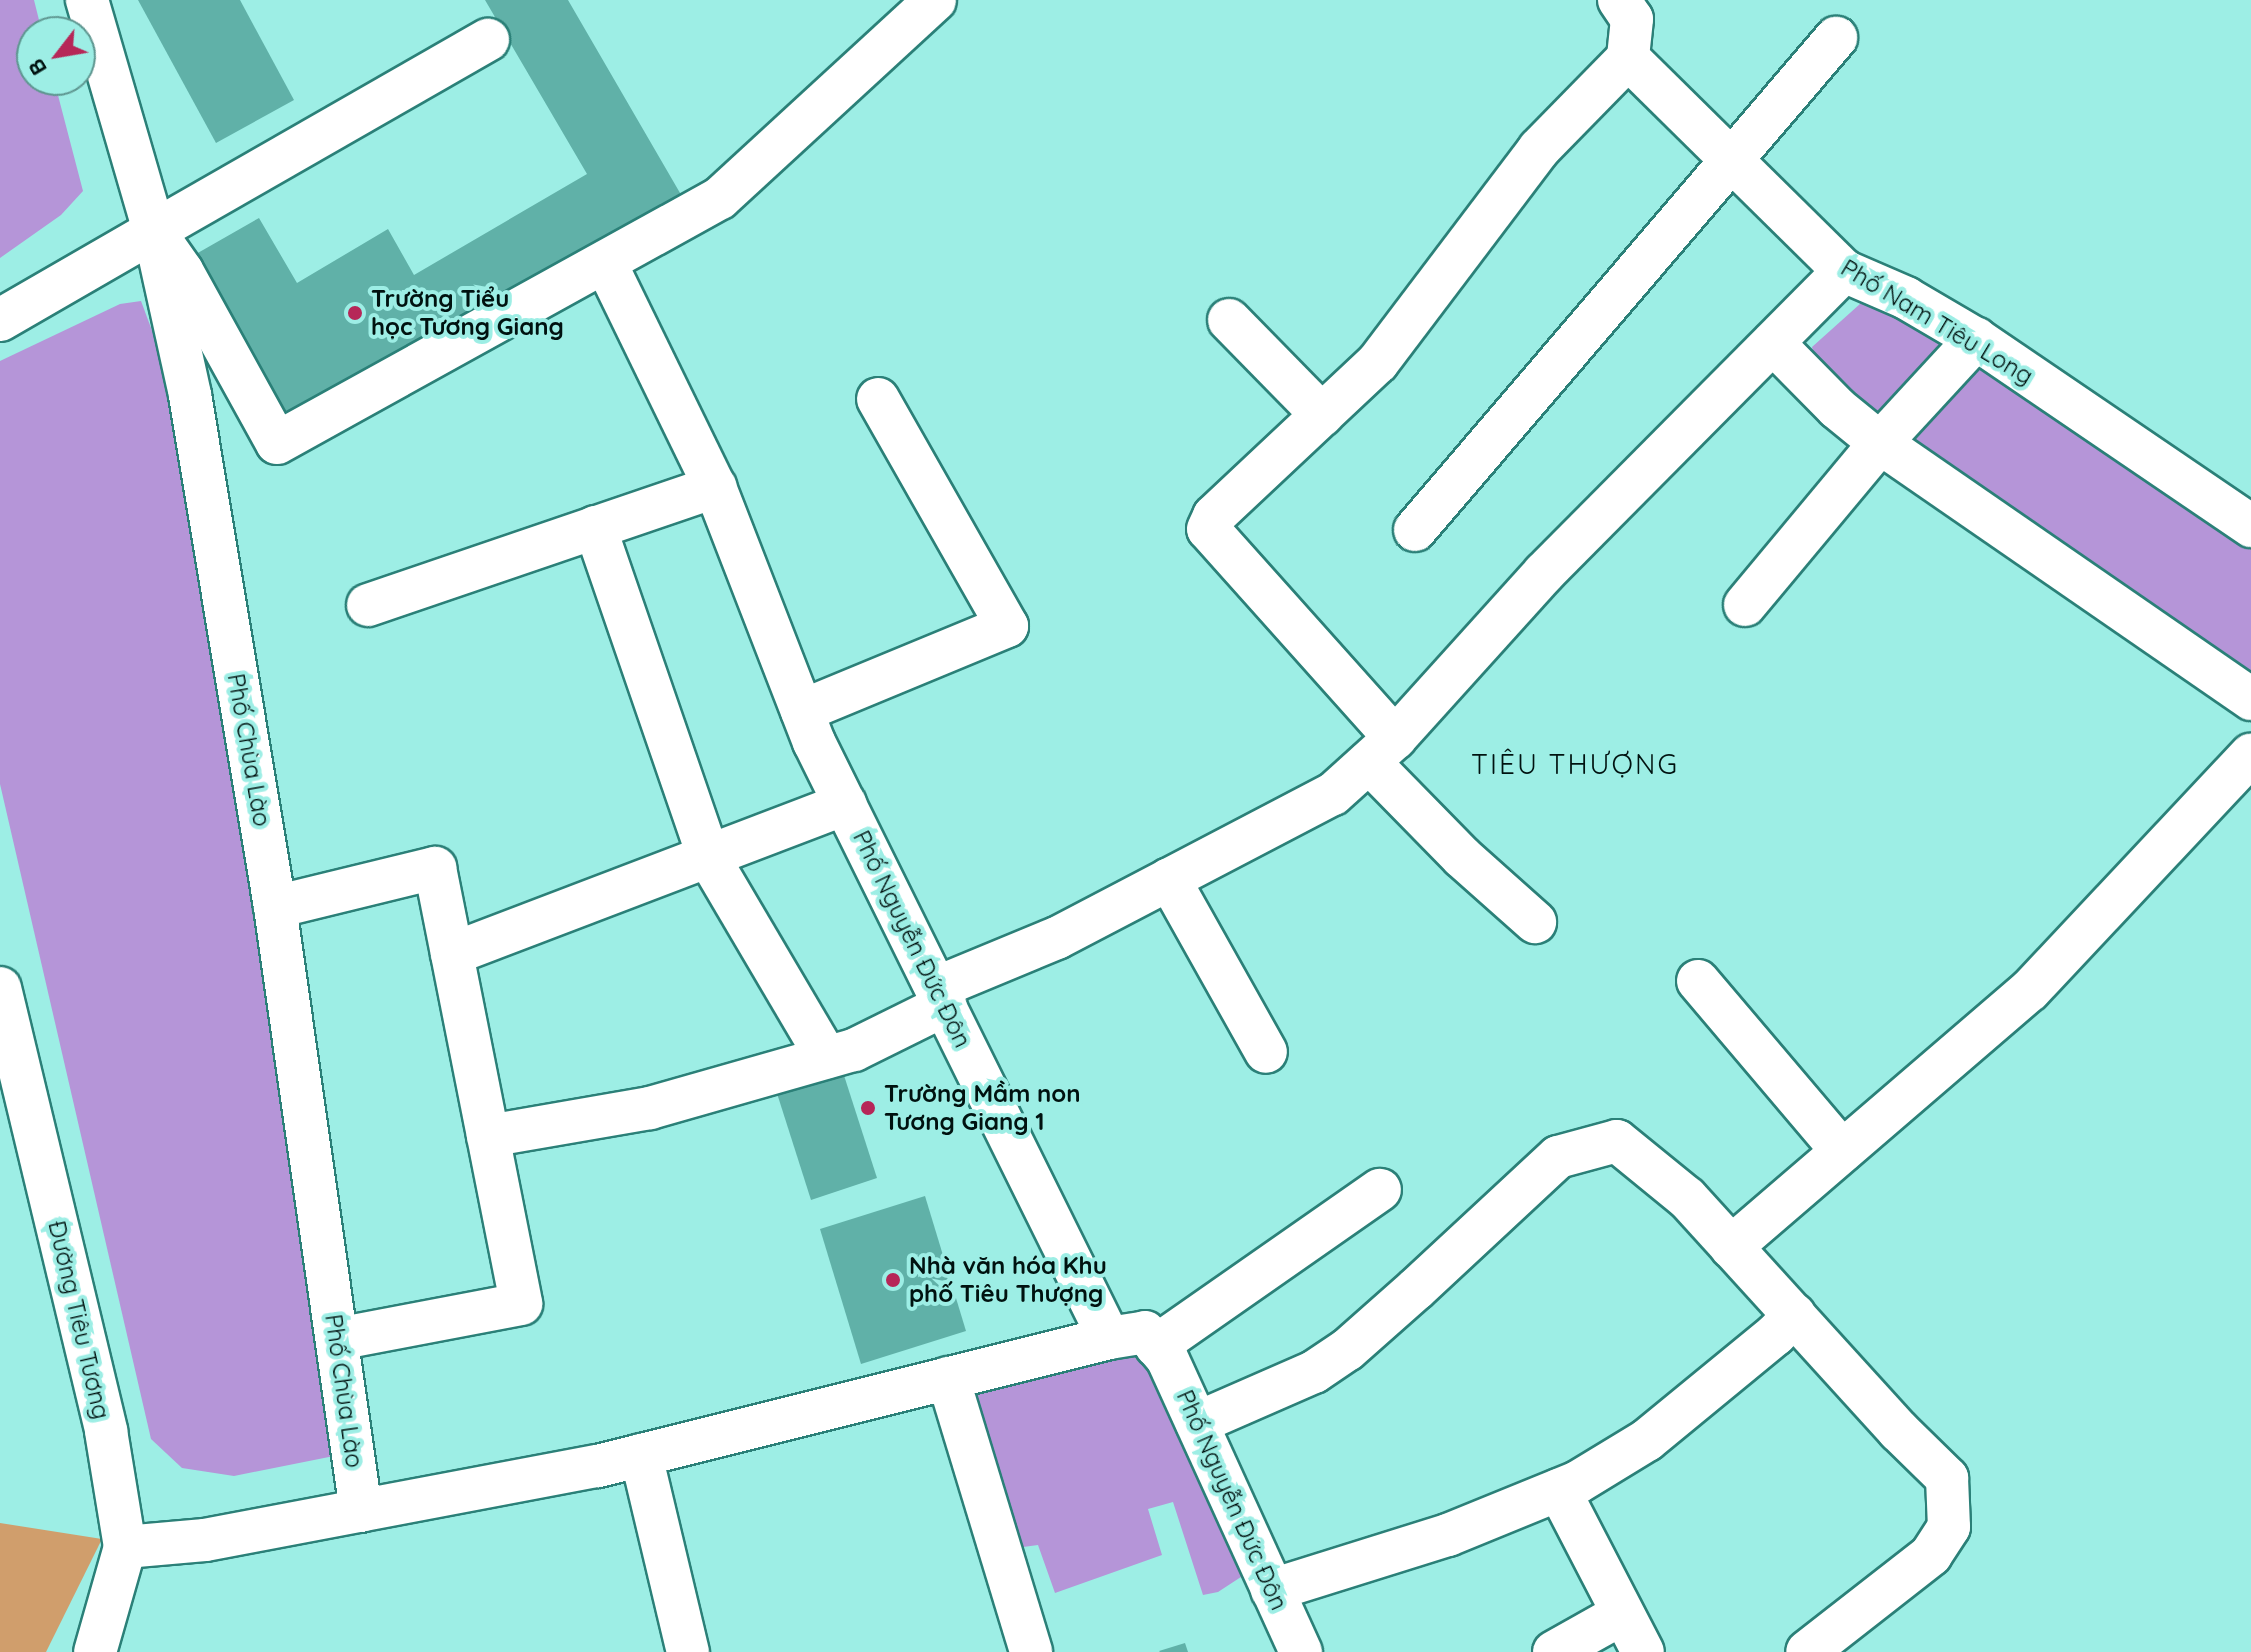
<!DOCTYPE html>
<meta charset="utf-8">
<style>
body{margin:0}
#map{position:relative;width:2251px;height:1652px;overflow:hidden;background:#9deee5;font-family:Quicksand,sans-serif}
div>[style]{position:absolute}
.green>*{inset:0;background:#d09e6c}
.water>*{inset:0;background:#b595d8}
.building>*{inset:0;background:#60b1a8}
.roads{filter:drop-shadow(2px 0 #2b8078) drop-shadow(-2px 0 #2b8078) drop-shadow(0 2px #2b8078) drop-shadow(0 -2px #2b8078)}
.minor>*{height:42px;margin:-21px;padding:0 21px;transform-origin:21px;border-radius:21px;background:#fff}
.dots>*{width:22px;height:22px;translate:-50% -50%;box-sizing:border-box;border:4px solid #9deee5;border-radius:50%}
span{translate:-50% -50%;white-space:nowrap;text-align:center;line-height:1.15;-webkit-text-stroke:8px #9deee5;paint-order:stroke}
.poi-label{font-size:24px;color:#001210;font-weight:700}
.left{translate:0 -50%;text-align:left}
.street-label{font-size:24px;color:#001210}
.quarter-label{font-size:28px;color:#001210;letter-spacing:2px}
.north{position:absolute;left:16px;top:16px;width:80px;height:80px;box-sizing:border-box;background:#9deee5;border:2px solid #5e9690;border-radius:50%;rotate:239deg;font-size:22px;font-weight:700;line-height:32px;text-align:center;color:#001210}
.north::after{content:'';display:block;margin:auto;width:28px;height:36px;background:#b62758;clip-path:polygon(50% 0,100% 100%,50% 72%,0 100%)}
</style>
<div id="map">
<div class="green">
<div style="clip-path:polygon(0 1523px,102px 1539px,46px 1652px,0 1652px)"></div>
</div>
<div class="water">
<div style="clip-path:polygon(0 0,34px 0,42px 32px,32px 32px,32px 80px,54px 80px,83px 191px,61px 215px,0 258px)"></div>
<div style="clip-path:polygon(1870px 295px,2251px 543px,2251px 676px,2087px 560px,1900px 440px,1818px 370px,1812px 347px)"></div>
<div style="clip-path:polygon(141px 301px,157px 344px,221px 673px,339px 1455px,234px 1476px,182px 1468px,151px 1439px,0 784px,0 361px,120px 304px)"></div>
<div style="clip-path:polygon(1146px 1350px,1244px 1575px,1218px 1592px,1203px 1595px,1173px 1502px,1148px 1509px,1162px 1555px,1055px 1593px,1038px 1545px,1023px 1547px,970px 1399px,979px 1387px)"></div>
</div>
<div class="building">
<div style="clip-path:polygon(138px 0,240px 0,294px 100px,216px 143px)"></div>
<div style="clip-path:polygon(485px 0,568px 0,687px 205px,285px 423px,182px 262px,259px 218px,297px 283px,388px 229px,414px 275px,587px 174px)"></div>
<div style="clip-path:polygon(840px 1063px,877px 1178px,811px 1200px,774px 1084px)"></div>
<div style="clip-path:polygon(925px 1196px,966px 1331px,861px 1364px,820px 1229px)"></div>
<div style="clip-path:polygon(1185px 1643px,1188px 1652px,1160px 1652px,1159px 1651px)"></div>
</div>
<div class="roads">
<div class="minor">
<div style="left:87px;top:0;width:241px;rotate:73.8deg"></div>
<div style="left:154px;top:231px;width:168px;rotate:77.6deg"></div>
<div style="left:190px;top:395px;width:519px;rotate:80.57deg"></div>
<div style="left:275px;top:907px;width:610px;rotate:81.9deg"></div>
<div style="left:1619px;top:0;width:23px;rotate:56deg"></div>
<div style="left:1632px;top:19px;width:39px;rotate:96deg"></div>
<div style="left:1628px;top:58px;width:303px;rotate:44.6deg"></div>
<div style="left:1844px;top:271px;width:68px;rotate:23.5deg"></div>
<div style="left:1906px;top:298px;width:81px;rotate:30.4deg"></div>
<div style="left:1976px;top:339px;width:333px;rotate:34.2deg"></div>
<div style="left:154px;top:231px;width:385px;rotate:-29.8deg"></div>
<div style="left:606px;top:264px;width:248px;rotate:64deg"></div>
<div style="left:715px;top:487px;width:274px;rotate:68.8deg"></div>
<div style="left:814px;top:742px;width:665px;rotate:63.67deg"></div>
<div style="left:1109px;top:1338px;width:36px;rotate:-9deg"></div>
<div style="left:1145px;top:1332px;width:34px;rotate:50deg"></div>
<div style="left:1167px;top:1358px;width:323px;rotate:65.5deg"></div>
<div style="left:0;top:320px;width:178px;rotate:-30deg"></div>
<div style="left:154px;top:231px;width:49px;rotate:55deg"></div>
<div style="left:182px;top:271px;width:196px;rotate:61.1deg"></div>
<div style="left:277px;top:443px;width:506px;rotate:-28.94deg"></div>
<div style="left:720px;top:198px;width:292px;rotate:-42.6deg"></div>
<div style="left:1229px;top:320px;width:133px;rotate:45.6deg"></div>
<div style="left:1773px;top:343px;width:91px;rotate:45.4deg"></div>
<div style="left:1837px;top:408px;width:55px;rotate:39.1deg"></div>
<div style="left:1880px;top:443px;width:451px;rotate:34.6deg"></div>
<div style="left:595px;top:527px;width:350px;rotate:71deg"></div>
<div style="left:709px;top:858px;width:231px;rotate:59.5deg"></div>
<div style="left:1415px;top:530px;width:648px;rotate:-49.45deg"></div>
<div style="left:368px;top:605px;width:367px;rotate:-18.8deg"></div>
<div style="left:1745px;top:605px;width:211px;rotate:-50.2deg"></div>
<div style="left:1880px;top:443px;width:142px;rotate:-47.3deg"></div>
<div style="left:802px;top:711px;width:222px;rotate:-22.5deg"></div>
<div style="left:1007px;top:626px;width:261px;rotate:-119.6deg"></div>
<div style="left:1395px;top:738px;width:280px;rotate:-131.8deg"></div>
<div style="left:1208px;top:529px;width:14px;rotate:-65deg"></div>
<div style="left:1214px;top:516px;width:225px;rotate:-43.2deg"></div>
<div style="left:1378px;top:362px;width:267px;rotate:-52.9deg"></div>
<div style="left:1539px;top:149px;width:127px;rotate:-45.6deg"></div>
<div style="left:1369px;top:762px;width:133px;rotate:45.6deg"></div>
<div style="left:1462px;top:857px;width:98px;rotate:41.7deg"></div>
<div style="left:1169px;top:879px;width:198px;rotate:60.7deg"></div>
<div style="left:275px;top:907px;width:165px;rotate:-13.7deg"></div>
<div style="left:435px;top:868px;width:444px;rotate:78.8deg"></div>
<div style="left:521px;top:1304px;width:187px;rotate:169.2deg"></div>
<div style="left:452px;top:954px;width:421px;rotate:-20.9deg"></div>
<div style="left:1698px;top:981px;width:223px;rotate:49.7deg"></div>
<div style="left:0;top:988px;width:456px;rotate:76.5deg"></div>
<div style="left:106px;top:1431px;width:118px;rotate:80.7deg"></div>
<div style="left:125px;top:1547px;width:109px;rotate:105.9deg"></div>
<div style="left:936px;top:988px;width:131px;rotate:-22.5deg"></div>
<div style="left:1057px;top:938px;width:311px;rotate:-27.6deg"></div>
<div style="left:1333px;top:794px;width:84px;rotate:-42.1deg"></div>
<div style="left:1395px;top:738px;width:222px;rotate:-47.9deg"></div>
<div style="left:1544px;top:573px;width:426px;rotate:-45.2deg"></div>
<div style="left:488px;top:1136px;width:164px;rotate:-9.8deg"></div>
<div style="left:650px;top:1108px;width:212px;rotate:-15.9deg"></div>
<div style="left:854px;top:1050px;width:102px;rotate:-26.3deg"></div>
<div style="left:1731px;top:1247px;width:394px;rotate:-40.7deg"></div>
<div style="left:2030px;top:990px;width:323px;rotate:-46.8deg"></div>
<div style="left:1156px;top:1346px;width:273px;rotate:-34.9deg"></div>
<div style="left:948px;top:1378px;width:286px;rotate:73.1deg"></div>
<div style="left:1197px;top:1423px;width:128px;rotate:-23.6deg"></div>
<div style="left:1314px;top:1372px;width:40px;rotate:-34deg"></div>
<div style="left:1347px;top:1350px;width:92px;rotate:-41.5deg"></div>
<div style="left:1416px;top:1289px;width:194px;rotate:-42.9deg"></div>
<div style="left:1558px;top:1157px;width:61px;rotate:-15.2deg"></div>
<div style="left:1617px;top:1141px;width:90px;rotate:39.2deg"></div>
<div style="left:1687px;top:1198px;width:314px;rotate:47.7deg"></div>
<div style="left:1898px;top:1430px;width:69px;rotate:44.4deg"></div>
<div style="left:1947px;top:1478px;width:49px;rotate:87.7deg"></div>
<div style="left:1949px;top:1527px;width:33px;rotate:123deg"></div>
<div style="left:1931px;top:1555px;width:157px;rotate:142deg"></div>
<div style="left:641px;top:1455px;width:203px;rotate:76.6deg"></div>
<div style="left:1559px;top:1490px;width:182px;rotate:62.6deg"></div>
<div style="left:125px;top:1547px;width:80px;rotate:-5deg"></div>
<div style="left:205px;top:1540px;width:400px;rotate:-10.7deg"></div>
<div style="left:598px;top:1466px;width:527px;rotate:-14.06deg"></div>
<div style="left:1272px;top:1590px;width:184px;rotate:-17.4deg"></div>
<div style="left:1448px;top:1535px;width:140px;rotate:-22.2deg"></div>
<div style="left:1578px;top:1482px;width:81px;rotate:-31.3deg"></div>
<div style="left:1647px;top:1440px;width:166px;rotate:-39.4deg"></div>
<div style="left:1775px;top:1335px;width:28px;rotate:-46deg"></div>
<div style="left:1554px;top:1652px;width:78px;rotate:-29.2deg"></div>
</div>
</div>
<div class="dots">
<div style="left:355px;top:313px;background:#b62758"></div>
<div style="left:868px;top:1108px;background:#b62758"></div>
<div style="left:893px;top:1280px;background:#b62758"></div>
</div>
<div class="poi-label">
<span class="left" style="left:371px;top:313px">Trường Tiểu<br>học Tương Giang</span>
<span class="left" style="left:884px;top:1108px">Trường Mầm non<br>Tương Giang 1</span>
<span class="left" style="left:909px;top:1280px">Nhà văn hóa Khu<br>phố Tiêu Thượng</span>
</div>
<div class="street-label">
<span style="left:1937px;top:322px;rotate:31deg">Phố Nam Tiêu Long</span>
<span style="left:249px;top:750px;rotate:80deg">Phố Chùa Lào</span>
<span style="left:912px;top:939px;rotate:64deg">Phố Nguyễn Đức Đôn</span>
<span style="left:79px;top:1320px;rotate:77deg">Đường Tiêu Tương</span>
<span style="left:344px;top:1391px;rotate:82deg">Phố Chùa Lào</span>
<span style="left:1232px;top:1500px;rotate:66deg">Phố Nguyễn Đức Đôn</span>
</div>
<div class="quarter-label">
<span style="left:1575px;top:764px">TIÊU THƯỢNG</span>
</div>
<div class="north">B</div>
</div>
